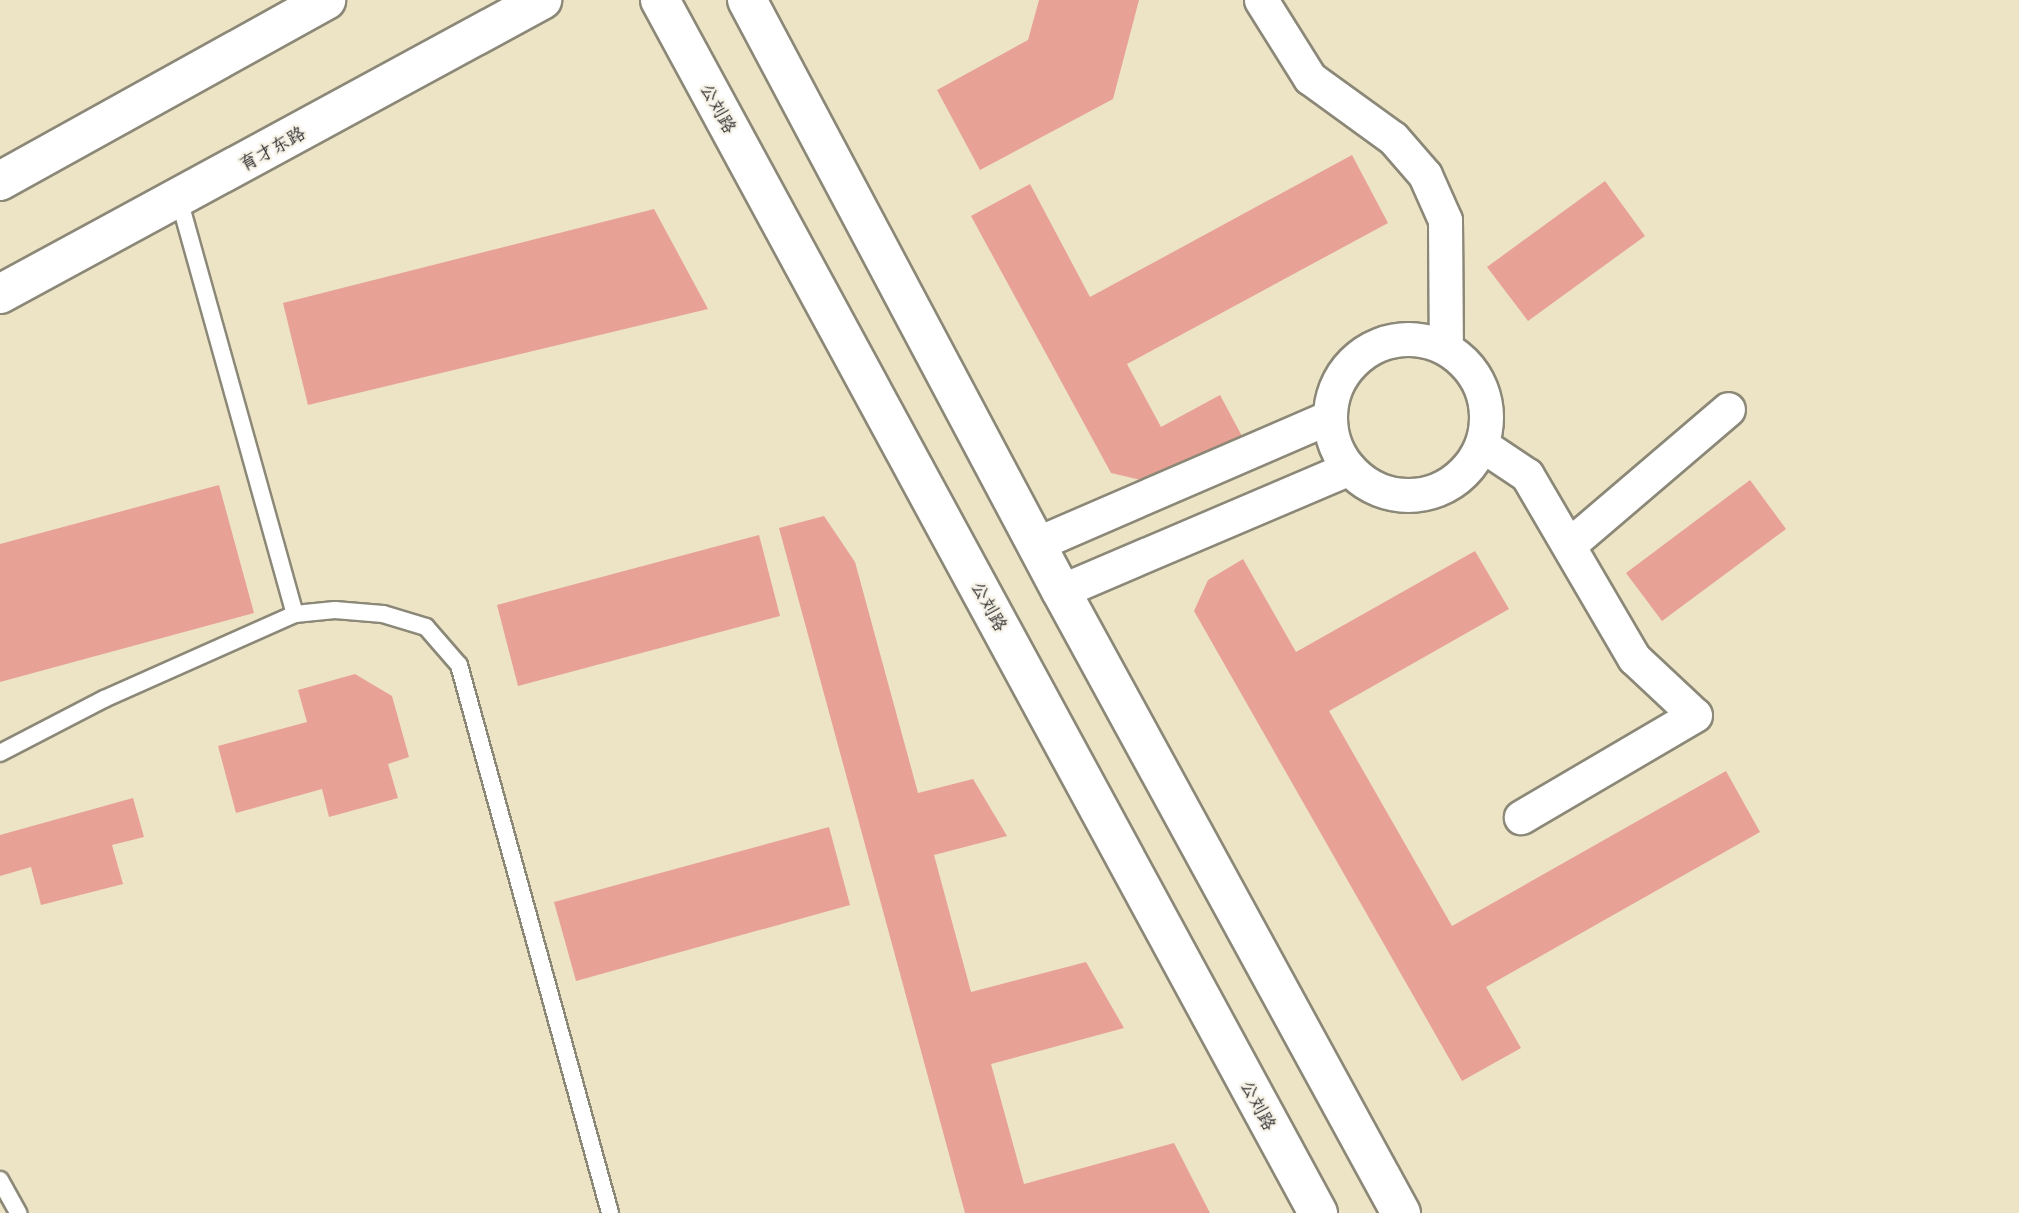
<!DOCTYPE html>
<meta charset="utf-8">
<style>
body{margin:0}
#map{position:relative;width:2019px;height:1213px;overflow:hidden;background:#ede4c6;font-family:"Playpen Sans","LXGW WenKai TC",sans-serif}
div>[style]{position:absolute}
.building>*{inset:0;background:#e7a195}
.roads{filter:drop-shadow(2px 0 #8c8878) drop-shadow(-2px 0 #8c8878) drop-shadow(0 2px #8c8878) drop-shadow(0 -2px #8c8878)}
.lane>*{height:16px;margin:-8px;padding:0 8px;transform-origin:8px;border-radius:8px;background:#fff}
.street>*{height:33px;margin:-16.5px;padding:0 16.5px;transform-origin:16.5px;border-radius:16.5px;background:#fff}
.street>.ring{margin:-16.5px;padding:0;box-sizing:content-box;background:none;border:33px solid #fff;border-radius:50%}
.secondary>*{height:38px;margin:-19px;padding:0 19px;transform-origin:19px;border-radius:19px;background:#fff}
span{translate:-50% -50%;white-space:nowrap;text-align:center;line-height:1.15;-webkit-text-stroke:5px #f7f3e8;paint-order:stroke}
.street-label{font-size:18px;color:#2b2b2b}
</style>
<div id="map">
<div class="building">
<div style="clip-path:polygon(1039px 0,1139px 0,1113px 99px,980px 170px,937px 90px,1028px 40px)"></div>
<div style="clip-path:polygon(1352px 155px,1388px 223px,1127px 364px,1161px 427px,1220px 395px,1243px 438px,1158px 484px,1111px 473px,971px 216px,1030px 184px,1090px 297px)"></div>
<div style="clip-path:polygon(1605px 181px,1645px 236px,1528px 321px,1487px 267px)"></div>
<div style="clip-path:polygon(654px 209px,708px 309px,308px 405px,283px 303px)"></div>
<div style="clip-path:polygon(1750px 480px,1786px 529px,1662px 621px,1626px 573px)"></div>
<div style="clip-path:polygon(219px 485px,254px 613px,0 682px,0 544px)"></div>
<div style="clip-path:polygon(824px 516px,855px 562px,918px 793px,973px 779px,1007px 836px,934px 855px,971px 992px,1086px 962px,1124px 1028px,991px 1064px,1024px 1184px,1174px 1143px,1210px 1213px,965px 1213px,779px 528px)"></div>
<div style="clip-path:polygon(759px 535px,780px 616px,518px 686px,497px 605px)"></div>
<div style="clip-path:polygon(1475px 551px,1509px 609px,1329px 711px,1452px 926px,1726px 771px,1760px 832px,1486px 987px,1521px 1048px,1462px 1081px,1194px 611px,1208px 580px,1243px 559px,1296px 652px)"></div>
<div style="clip-path:polygon(355px 674px,392px 696px,409px 757px,388px 764px,398px 798px,329px 817px,322px 789px,236px 813px,218px 746px,307px 722px,298px 690px)"></div>
<div style="clip-path:polygon(133px 798px,144px 837px,112px 845px,123px 884px,41px 905px,31px 867px,0 876px,0 835px)"></div>
<div style="clip-path:polygon(829px 827px,850px 905px,576px 981px,554px 902px)"></div>
</div>
<div class="roads">
<div class="lane">
<div style="left:179px;top:199px;width:431px;rotate:74.4deg"></div>
<div style="left:0;top:753px;width:117px;rotate:-27.4deg"></div>
<div style="left:104px;top:699px;width:209px;rotate:-24deg"></div>
<div style="left:295px;top:614px;width:40px;rotate:-5.7deg"></div>
<div style="left:335px;top:610px;width:48px;rotate:4.8deg"></div>
<div style="left:383px;top:614px;width:45px;rotate:16.8deg"></div>
<div style="left:426px;top:627px;width:50px;rotate:49deg"></div>
<div style="left:459px;top:665px;width:568px;rotate:74.59deg"></div>
<div style="left:0;top:1180px;width:38px;rotate:61deg"></div>
</div>
<div class="street">
<div style="left:1261px;top:0;width:92px;rotate:57.9deg"></div>
<div style="left:1310px;top:78px;width:102px;rotate:35.9deg"></div>
<div style="left:1393px;top:138px;width:49px;rotate:49.1deg"></div>
<div style="left:1425px;top:175px;width:49px;rotate:66deg"></div>
<div style="left:1445px;top:220px;width:128px;rotate:89.6deg"></div>
<div class="ring" style="left:1330px;top:339px;width:123px;height:123px"></div>
<div style="left:1482px;top:445px;width:54px;rotate:33.7deg"></div>
<div style="left:1527px;top:475px;width:212px;rotate:59.7deg"></div>
<div style="left:1634px;top:658px;width:83px;rotate:43.1deg"></div>
<div style="left:1695px;top:715px;width:202px;rotate:149.6deg"></div>
<div style="left:1036px;top:544px;width:320px;rotate:-23.4deg"></div>
<div style="left:1569px;top:545px;width:209px;rotate:-40.5deg"></div>
<div style="left:1061px;top:591px;width:313px;rotate:-23.1deg"></div>
</div>
<div class="secondary">
<div style="left:660px;top:0;width:1380px;rotate:61.52deg"></div>
<div style="left:747px;top:0;width:669px;rotate:62.02deg"></div>
<div style="left:1061px;top:591px;width:709px;rotate:61.34deg"></div>
<div style="left:0;top:181px;width:373px;rotate:-29deg"></div>
<div style="left:0;top:294px;width:617px;rotate:-28.48deg"></div>
</div>
</div>
<div class="street-label">
<span style="left:719px;top:108px;rotate:61deg">公刘路</span>
<span style="left:272px;top:148px;rotate:-29deg">育才东路</span>
<span style="left:990px;top:606px;rotate:61deg">公刘路</span>
<span style="left:1259px;top:1105px;rotate:62deg">公刘路</span>
</div>
</div>
